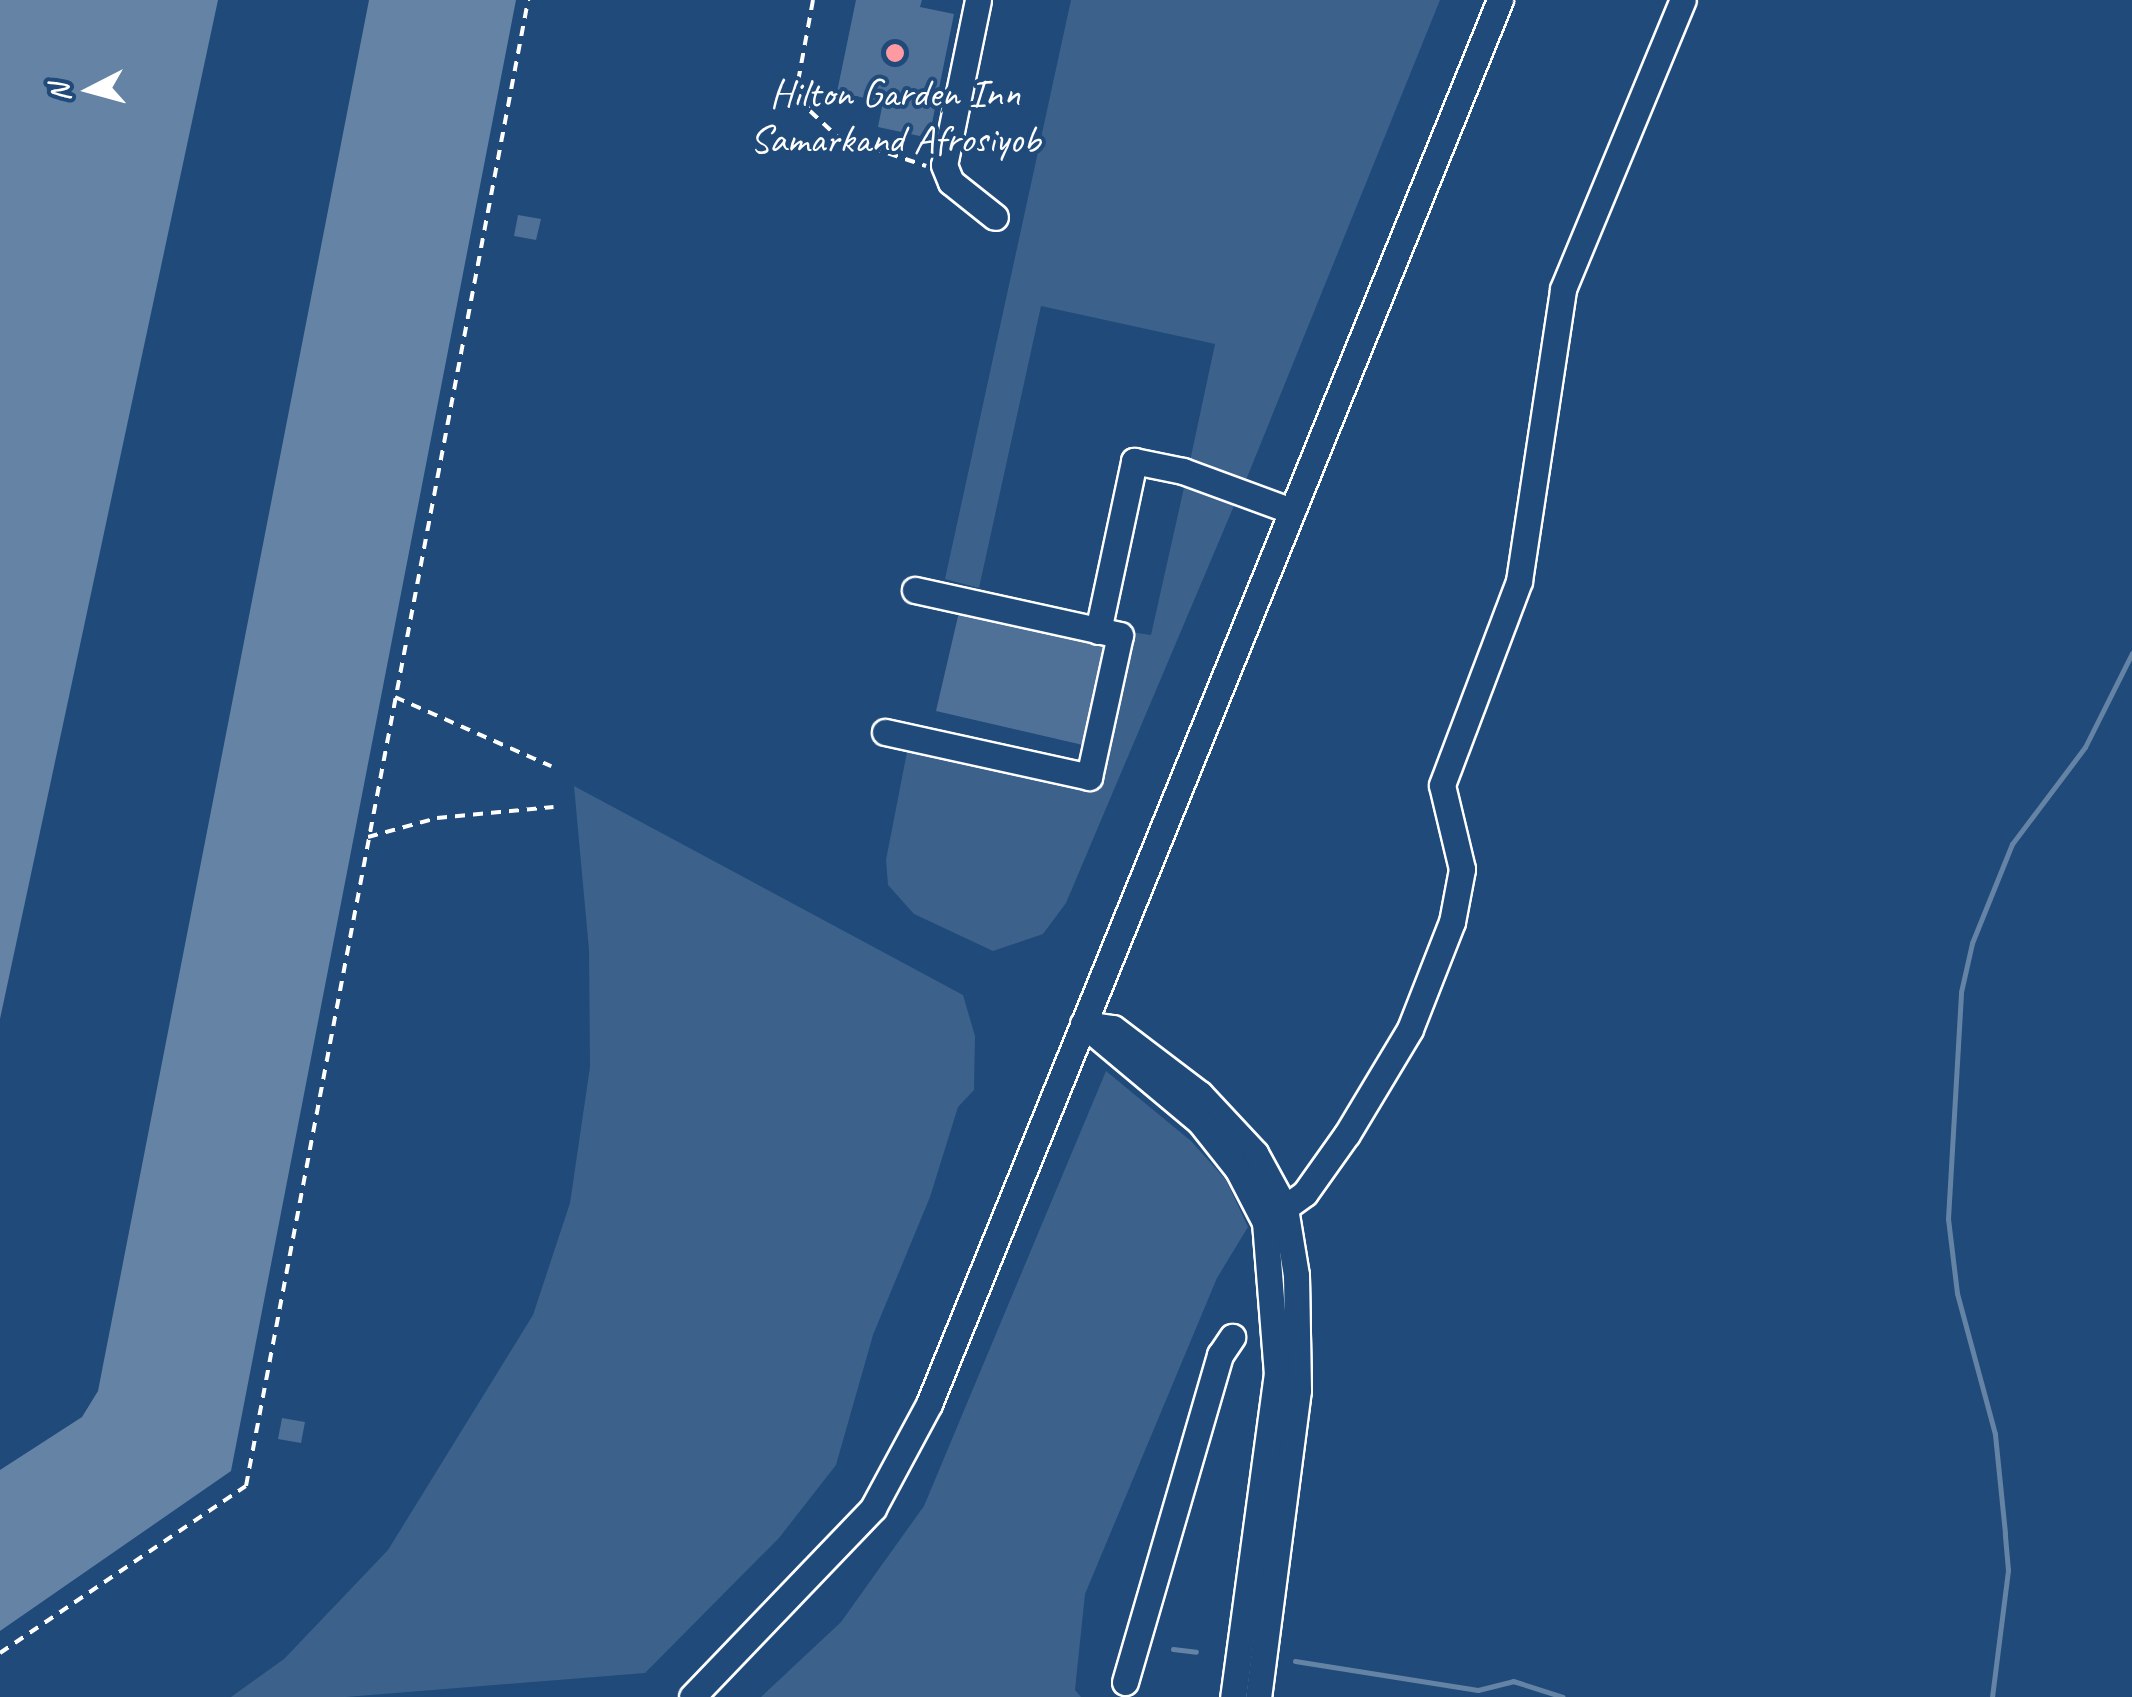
<!DOCTYPE html>
<style>
body{margin:0}
#map{position:relative;width:2132px;height:1697px;overflow:hidden;background:#1f4a7a;font-family:Caveat,sans-serif}
div>[style]{position:absolute}
.green>*{inset:0;background:#3c618b}
.water>*{inset:0;background:#6583a4}
.stream>*{height:5px;margin:-2.5px;padding:0 2.5px;transform-origin:2.5px;border-radius:2.5px;background:#6583a4}
.building>*{inset:0;background:#507197}
.path>*{height:4px;margin-top:-2px;transform-origin:0;background:repeating-linear-gradient(90deg,#fff 0 10px,transparent 0 18px)}
.roads{filter:drop-shadow(2px 0 #fff) drop-shadow(-2px 0 #fff) drop-shadow(0 2px #fff) drop-shadow(0 -2px #fff)}
.minor>*{height:25px;margin:-12.5px;padding:0 12.5px;transform-origin:12.5px;border-radius:12.5px;background:#1f4a7a}
.dots>*{width:28px;height:28px;translate:-50% -50%;box-sizing:border-box;border:5px solid #1f4a7a;border-radius:50%}
span{translate:-50% -50%;white-space:nowrap;text-align:center;line-height:1.15;-webkit-text-stroke:8px #1f4a7a;paint-order:stroke}
.poi-label{font-size:40px;color:#fff}
.north{position:absolute;left:40px;top:40px;width:100px;height:100px;-webkit-text-stroke:8px #1f4a7a;paint-order:stroke;rotate:264deg;font-size:28px;font-weight:700;line-height:40px;text-align:center;color:#fff}
.north::after{content:'';display:block;margin:auto;width:35px;height:45px;background:#fff;clip-path:polygon(50% 0,100% 100%,50% 72%,0 100%)}
</style>
<div id="map">
<div class="green">
<div style="clip-path:polygon(1071px 0,1440px 0,1246px 480px,1190px 461px,1215px 344px,1041px 306px,979px 588px,945px 579px)"></div>
<div style="clip-path:polygon(1185px 483px,1236px 501px,1066px 903px,1043px 934px,993px 951px,914px 914px,888px 885px,886px 860px,907px 752px,1098px 790px,1130px 632px,1151px 635px)"></div>
<div style="clip-path:polygon(574px 786px,963px 995px,975px 1036px,974px 1090px,958px 1107px,930px 1197px,873px 1335px,836px 1465px,779px 1538px,645px 1673px,346px 1697px,231px 1697px,284px 1659px,388px 1550px,533px 1315px,570px 1203px,590px 1067px,589px 950px)"></div>
<div style="clip-path:polygon(1106px 1071px,1191px 1141px,1226px 1180px,1248px 1227px,1217px 1278px,1085px 1594px,1075px 1690px,1081px 1697px,761px 1697px,841px 1622px,924px 1506px)"></div>
</div>
<div class="water">
<div style="clip-path:polygon(0 0,218px 0,0 1019px)"></div>
<div style="clip-path:polygon(369px 0,516px 0,231px 1471px,0 1631px,0 1470px,82px 1417px,98px 1391px)"></div>
</div>
<div class="stream">
<div style="left:1173px;top:1649px;width:23px;rotate:7deg"></div>
<div style="left:1295px;top:1661px;width:185px;rotate:9deg"></div>
<div style="left:1478px;top:1690px;width:36px;rotate:-14deg"></div>
<div style="left:1513px;top:1681px;width:52px;rotate:17.7deg"></div>
<div style="left:1992px;top:1697px;width:128px;rotate:-82.8deg"></div>
<div style="left:2008px;top:1570px;width:37px;rotate:-95deg"></div>
<div style="left:2005px;top:1533px;width:100px;rotate:-95.8deg"></div>
<div style="left:1995px;top:1434px;width:146px;rotate:-105.1deg"></div>
<div style="left:1957px;top:1293px;width:75px;rotate:-96.9deg"></div>
<div style="left:1948px;top:1219px;width:227px;rotate:-86.7deg"></div>
<div style="left:1961px;top:992px;width:50px;rotate:-77.3deg"></div>
<div style="left:1972px;top:943px;width:107px;rotate:-68deg"></div>
<div style="left:2012px;top:844px;width:121px;rotate:-53deg"></div>
<div style="left:2085px;top:747px;width:105px;rotate:-63.4deg"></div>
</div>
<div class="building">
<div style="clip-path:polygon(856px 0,922px 0,920px 7px,954px 14px,929px 138px,878px 127px,883px 102px,837px 92px)"></div>
<div style="clip-path:polygon(518px 215px,541px 219px,536px 240px,514px 236px)"></div>
<div style="clip-path:polygon(959px 612px,1106px 647px,1083px 745px,936px 711px)"></div>
<div style="clip-path:polygon(282px 1418px,305px 1422px,301px 1443px,278px 1439px)"></div>
</div>
<div class="path">
<div style="left:813px;top:0;width:83px;rotate:100.4deg"></div>
<div style="left:798px;top:82px;width:31px;rotate:68deg"></div>
<div style="left:810px;top:111px;width:37px;rotate:43deg"></div>
<div style="left:837px;top:136px;width:94px;rotate:18.6deg"></div>
<div style="left:395px;top:697px;width:171px;rotate:23.9deg"></div>
<div style="left:368px;top:837px;width:72px;rotate:-15.4deg"></div>
<div style="left:437px;top:818px;width:117px;rotate:-5.4deg"></div>
<div style="left:0;top:1653px;width:297px;rotate:-34.2deg"></div>
<div style="left:246px;top:1486px;width:1513px;rotate:-79.25deg"></div>
</div>
<div class="roads">
<div class="minor">
<div style="left:978px;top:0;width:168px;rotate:101.6deg"></div>
<div style="left:944px;top:165px;width:18px;rotate:68deg"></div>
<div style="left:951px;top:182px;width:56px;rotate:38.5deg"></div>
<div style="left:1098px;top:631px;width:174px;rotate:-78deg"></div>
<div style="left:1134px;top:461px;width:50px;rotate:11.5deg"></div>
<div style="left:1183px;top:471px;width:116px;rotate:20.2deg"></div>
<div style="left:885px;top:732px;width:209px;rotate:12.4deg"></div>
<div style="left:1089px;top:777px;width:145px;rotate:-77.7deg"></div>
<div style="left:1120px;top:635px;width:210px;rotate:-167.6deg"></div>
<div style="left:1083px;top:1024px;width:30px;rotate:8deg"></div>
<div style="left:1113px;top:1028px;width:109px;rotate:37.2deg"></div>
<div style="left:1200px;top:1094px;width:81px;rotate:47deg"></div>
<div style="left:1255px;top:1153px;width:63px;rotate:61.4deg"></div>
<div style="left:1285px;top:1208px;width:68px;rotate:80.7deg"></div>
<div style="left:1296px;top:1275px;width:115px;rotate:89deg"></div>
<div style="left:1298px;top:1390px;width:310px;rotate:97.4deg"></div>
<div style="left:1083px;top:1024px;width:153px;rotate:39.9deg"></div>
<div style="left:1200px;top:1122px;width:61px;rotate:51.6deg"></div>
<div style="left:1238px;top:1170px;width:59px;rotate:62.6deg"></div>
<div style="left:1265px;top:1222px;width:151px;rotate:85.5deg"></div>
<div style="left:1277px;top:1373px;width:327px;rotate:97.7deg"></div>
<div style="left:1265px;top:1222px;width:49px;rotate:-35.9deg"></div>
<div style="left:1305px;top:1193px;width:72px;rotate:-54.6deg"></div>
<div style="left:1347px;top:1134px;width:122px;rotate:-59deg"></div>
<div style="left:1410px;top:1029px;width:115px;rotate:-68.6deg"></div>
<div style="left:1452px;top:922px;width:54px;rotate:-79.3deg"></div>
<div style="left:1462px;top:869px;width:86px;rotate:-103.4deg"></div>
<div style="left:1442px;top:785px;width:218px;rotate:-69.3deg"></div>
<div style="left:1519px;top:581px;width:295px;rotate:-81.4deg"></div>
<div style="left:1563px;top:289px;width:313px;rotate:-67.5deg"></div>
<div style="left:1125px;top:1682px;width:341px;rotate:-73.8deg"></div>
<div style="left:1220px;top:1355px;width:22px;rotate:-56deg"></div>
<div style="left:692px;top:1697px;width:262px;rotate:-46.2deg"></div>
<div style="left:873px;top:1508px;width:118px;rotate:-61.7deg"></div>
<div style="left:929px;top:1404px;width:1516px;rotate:-67.87deg"></div>
</div>
</div>
<div class="dots">
<div style="left:895px;top:53px;background:#ff9aa2"></div>
</div>
<div class="poi-label">
<span style="left:895px;top:116px">Hilton Garden Inn<br>Samarkand Afrosiyob</span>
</div>
<div class="north">N</div>
</div>
